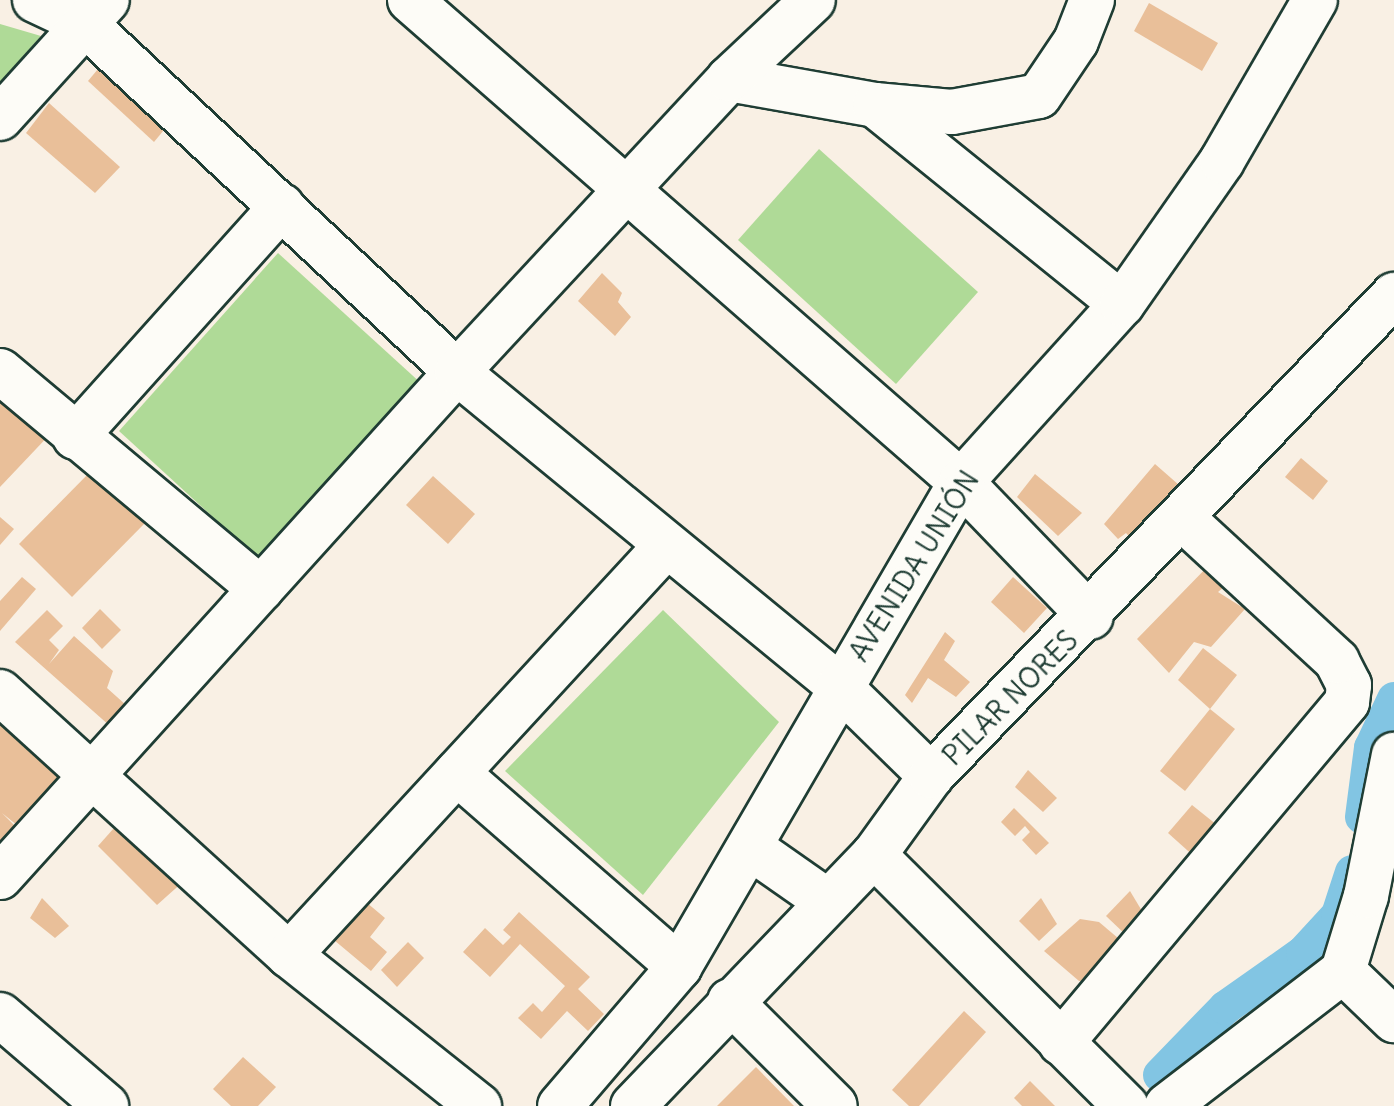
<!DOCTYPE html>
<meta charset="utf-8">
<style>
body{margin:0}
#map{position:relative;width:1394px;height:1106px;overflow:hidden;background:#f9f0e4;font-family:Delius,sans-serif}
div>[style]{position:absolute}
.green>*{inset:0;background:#afda97}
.canal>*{height:34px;margin:-17px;padding:0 17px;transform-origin:17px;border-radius:17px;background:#82c5e3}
.building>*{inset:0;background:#e9bf99}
.roads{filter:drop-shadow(2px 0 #1f3d34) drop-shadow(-2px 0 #1f3d34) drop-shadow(0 2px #1f3d34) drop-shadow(0 -2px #1f3d34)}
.minor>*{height:44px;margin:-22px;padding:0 22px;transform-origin:22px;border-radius:22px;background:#fdfcf7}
span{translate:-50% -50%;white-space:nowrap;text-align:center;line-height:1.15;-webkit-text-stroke:7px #fdfcf7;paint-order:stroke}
.street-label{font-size:28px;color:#1f3d34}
</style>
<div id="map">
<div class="green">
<div style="clip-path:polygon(0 24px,41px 36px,0 83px)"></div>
<div style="clip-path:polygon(819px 149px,978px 292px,896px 384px,738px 240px)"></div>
<div style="clip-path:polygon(278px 253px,434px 395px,274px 573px,119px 431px)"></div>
<div style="clip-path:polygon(663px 610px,779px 722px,643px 895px,505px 771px)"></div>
</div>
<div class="canal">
<div style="left:1362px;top:817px;width:70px;rotate:-82.6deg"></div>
<div style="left:1371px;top:748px;width:54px;rotate:-64.9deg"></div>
<div style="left:1160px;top:1075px;width:93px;rotate:-45.9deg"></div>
<div style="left:1225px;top:1008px;width:95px;rotate:-35.2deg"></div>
<div style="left:1303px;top:953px;width:52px;rotate:-47.4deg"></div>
<div style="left:1338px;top:915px;width:45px;rotate:-72deg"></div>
</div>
<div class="building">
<div style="clip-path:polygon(1149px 3px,1218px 43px,1202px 71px,1134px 31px)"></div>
<div style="clip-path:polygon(113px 51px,178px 113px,154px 142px,88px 81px)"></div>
<div style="clip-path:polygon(49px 103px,120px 167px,95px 193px,26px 133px)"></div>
<div style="clip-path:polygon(602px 273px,622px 293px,618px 302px,631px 317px,615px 336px,578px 301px)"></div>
<div style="clip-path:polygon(0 378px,54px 430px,0 487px)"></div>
<div style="clip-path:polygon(1301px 458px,1328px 481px,1313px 500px,1285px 477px)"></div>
<div style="clip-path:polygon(1155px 464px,1187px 492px,1136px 544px,1126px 533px,1118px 539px,1104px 524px)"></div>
<div style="clip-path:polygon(92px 470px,145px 523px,72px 597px,19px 544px)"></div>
<div style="clip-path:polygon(1035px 474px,1082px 513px,1058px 536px,1017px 497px)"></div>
<div style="clip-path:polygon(433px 476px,475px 514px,448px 544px,406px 505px)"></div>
<div style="clip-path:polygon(0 517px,14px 529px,0 545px)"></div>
<div style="clip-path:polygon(1213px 561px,1232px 580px,1218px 592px,1245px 609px,1211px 647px,1194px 642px,1169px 673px,1137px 639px)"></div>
<div style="clip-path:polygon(22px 577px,36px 589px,0 631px,0 601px)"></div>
<div style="clip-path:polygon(1013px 577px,1047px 608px,1024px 633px,991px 602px)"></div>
<div style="clip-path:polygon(100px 609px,121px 630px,102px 649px,82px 628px)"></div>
<div style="clip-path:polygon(47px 610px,63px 626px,49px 640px,59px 650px,49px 664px,74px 636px,113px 671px,107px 688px,136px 714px,119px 734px,15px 642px)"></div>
<div style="clip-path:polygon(945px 632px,955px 641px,944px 660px,970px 682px,956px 697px,928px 678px,912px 703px,905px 695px)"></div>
<div style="clip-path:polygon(1203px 648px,1237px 675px,1210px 709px,1178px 680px)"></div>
<div style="clip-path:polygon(1210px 709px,1235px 729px,1185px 791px,1160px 771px)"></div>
<div style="clip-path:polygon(0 711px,77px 770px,34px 839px,2px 813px,18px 829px,0 850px)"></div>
<div style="clip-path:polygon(1028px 770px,1057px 798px,1043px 812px,1015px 787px)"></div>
<div style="clip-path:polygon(1192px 805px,1222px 829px,1197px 859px,1168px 833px)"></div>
<div style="clip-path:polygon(1014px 808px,1049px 843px,1036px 855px,1022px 840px,1030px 832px,1025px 826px,1015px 836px,1001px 822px)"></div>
<div style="clip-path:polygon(122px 819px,185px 880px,157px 905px,98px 846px)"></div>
<div style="clip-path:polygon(1130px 891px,1145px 916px,1127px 936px,1106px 916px)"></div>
<div style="clip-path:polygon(360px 897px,385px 918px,370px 937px,387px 952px,371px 971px,328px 935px)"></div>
<div style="clip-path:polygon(42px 898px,69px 926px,55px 938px,30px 918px)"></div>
<div style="clip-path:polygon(1041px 898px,1057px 924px,1039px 941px,1019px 921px)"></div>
<div style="clip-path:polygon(519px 912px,590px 977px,578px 989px,604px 1014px,588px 1031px,567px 1011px,541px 1039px,518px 1018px,533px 1003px,542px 1012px,565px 986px,520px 944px,490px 977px,463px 952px,485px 928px,503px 945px,511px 937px,503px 930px)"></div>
<div style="clip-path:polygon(1080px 919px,1099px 922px,1125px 944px,1093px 982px,1079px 981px,1044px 951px)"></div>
<div style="clip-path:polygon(408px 942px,424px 958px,397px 987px,381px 970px)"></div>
<div style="clip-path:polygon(964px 1011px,986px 1032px,919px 1106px,909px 1106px,892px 1090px)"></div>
<div style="clip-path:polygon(243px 1057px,276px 1087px,258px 1106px,231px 1106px,213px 1089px)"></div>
<div style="clip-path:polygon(756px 1067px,794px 1106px,717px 1106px)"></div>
<div style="clip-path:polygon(1030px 1081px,1055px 1106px,1022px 1106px,1014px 1098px)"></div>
</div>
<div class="roads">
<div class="minor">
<div style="left:35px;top:0;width:54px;rotate:25.1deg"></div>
<div style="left:84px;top:23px;width:511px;rotate:43.1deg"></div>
<div style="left:457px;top:372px;width:494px;rotate:39.4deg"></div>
<div style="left:839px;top:686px;width:129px;rotate:44.4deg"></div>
<div style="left:410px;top:0;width:732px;rotate:41.18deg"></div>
<div style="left:961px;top:482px;width:187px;rotate:46.1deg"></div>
<div style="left:729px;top:79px;width:148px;rotate:10.1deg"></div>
<div style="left:875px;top:105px;width:317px;rotate:38.9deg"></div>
<div style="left:875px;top:105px;width:77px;rotate:5.2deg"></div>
<div style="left:952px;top:112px;width:88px;rotate:-10.4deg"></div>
<div style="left:1039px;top:96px;width:66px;rotate:-56.1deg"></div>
<div style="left:1076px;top:41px;width:44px;rotate:-68.7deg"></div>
<div style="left:0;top:118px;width:159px;rotate:-47.8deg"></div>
<div style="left:0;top:371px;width:340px;rotate:39.9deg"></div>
<div style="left:75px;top:437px;width:310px;rotate:-48.1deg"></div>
<div style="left:0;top:692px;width:391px;rotate:42.3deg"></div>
<div style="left:289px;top:955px;width:243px;rotate:38.5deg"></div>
<div style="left:457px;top:773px;width:295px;rotate:41.1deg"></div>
<div style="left:751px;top:848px;width:94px;rotate:35deg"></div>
<div style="left:874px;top:855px;width:356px;rotate:44.9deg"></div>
<div style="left:0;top:877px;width:681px;rotate:-47.86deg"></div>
<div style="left:457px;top:372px;width:400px;rotate:-47.1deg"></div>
<div style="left:729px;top:79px;width:115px;rotate:-43.2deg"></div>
<div style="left:289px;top:955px;width:553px;rotate:-47.34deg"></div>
<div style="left:1343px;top:971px;width:71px;rotate:43.9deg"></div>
<div style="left:730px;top:1001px;width:148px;rotate:45deg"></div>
<div style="left:0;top:1015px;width:140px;rotate:40.6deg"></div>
<div style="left:1061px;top:1043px;width:445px;rotate:-50deg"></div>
<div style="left:1347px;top:702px;width:17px;rotate:-83deg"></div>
<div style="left:1349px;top:685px;width:27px;rotate:-117deg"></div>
<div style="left:1337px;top:661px;width:212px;rotate:-137.3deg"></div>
<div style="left:560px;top:1106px;width:183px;rotate:-49.4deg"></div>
<div style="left:679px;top:967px;width:561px;rotate:-59.82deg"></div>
<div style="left:961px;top:482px;width:240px;rotate:-47.9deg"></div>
<div style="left:1122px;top:304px;width:174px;rotate:-55deg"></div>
<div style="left:1222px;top:161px;width:186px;rotate:-60deg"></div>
<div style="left:633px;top:1106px;width:348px;rotate:-46.2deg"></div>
<div style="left:874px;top:855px;width:97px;rotate:-54.2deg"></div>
<div style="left:931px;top:776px;width:668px;rotate:-46.09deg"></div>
<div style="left:1167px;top:1106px;width:222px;rotate:-37.5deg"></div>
<div style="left:1343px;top:971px;width:78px;rotate:-73deg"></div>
<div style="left:1366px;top:896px;width:144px;rotate:-78.8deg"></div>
</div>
</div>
<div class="street-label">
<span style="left:914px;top:566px;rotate:-58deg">AVENIDA UNIÓN</span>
<span style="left:1010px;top:698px;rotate:-45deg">PILAR NORES</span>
</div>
</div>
